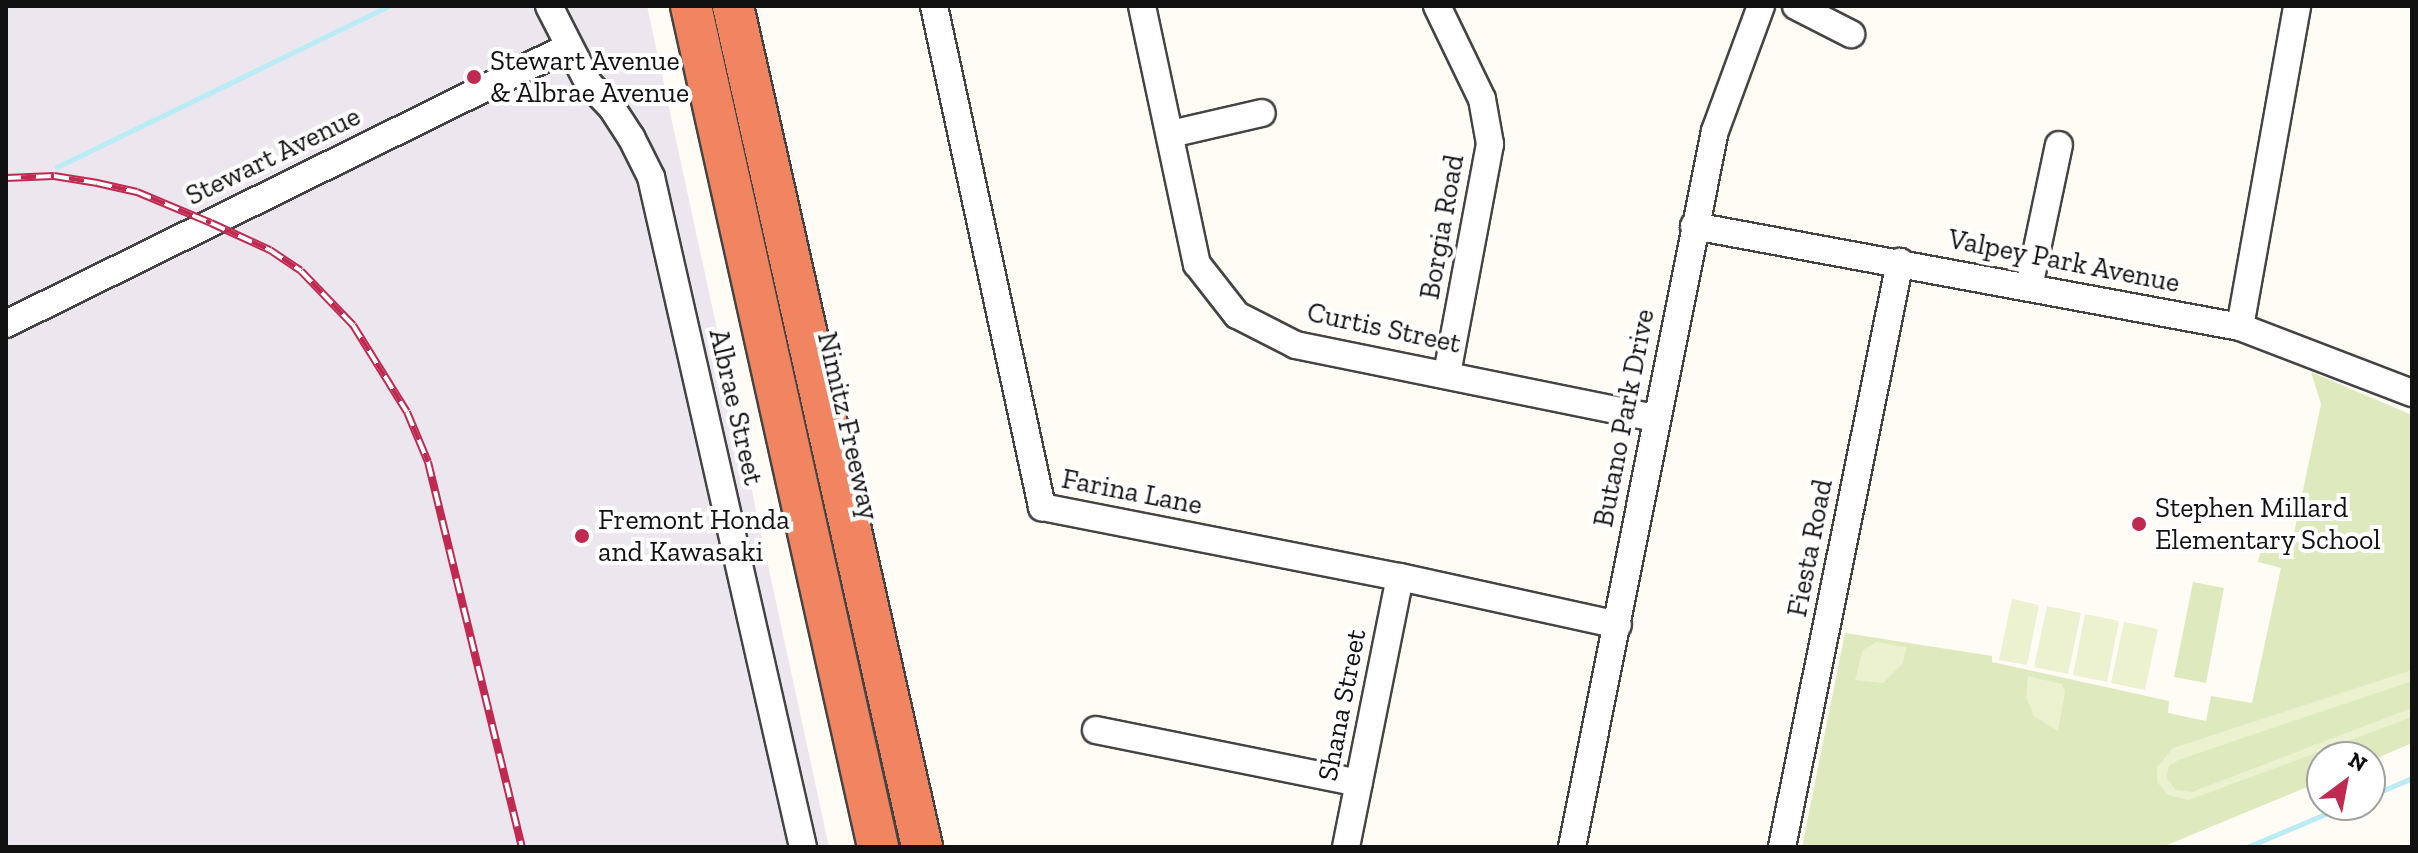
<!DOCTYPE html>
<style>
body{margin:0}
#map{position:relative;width:2418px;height:853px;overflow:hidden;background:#fffbf5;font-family:"Zilla Slab",serif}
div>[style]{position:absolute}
.industrial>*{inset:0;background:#ece6ef}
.green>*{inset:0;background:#deeabe}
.pitch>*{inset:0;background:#ecf1d0}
.stream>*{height:5px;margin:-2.5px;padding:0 2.5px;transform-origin:2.5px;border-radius:2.5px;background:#baecf5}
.roads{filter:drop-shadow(2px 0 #444) drop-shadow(-2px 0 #444) drop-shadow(0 2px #444) drop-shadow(0 -2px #444)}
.minor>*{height:26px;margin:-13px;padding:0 13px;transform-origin:13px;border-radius:13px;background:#fff}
.highway>*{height:40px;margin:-20px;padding:0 20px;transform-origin:20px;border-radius:20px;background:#f18461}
.rail>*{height:8px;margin-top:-4px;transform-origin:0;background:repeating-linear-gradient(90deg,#fff 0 15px,#c02a50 0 30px);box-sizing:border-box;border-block:2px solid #c02a50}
.dots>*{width:22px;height:22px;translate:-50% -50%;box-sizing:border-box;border:4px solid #fff;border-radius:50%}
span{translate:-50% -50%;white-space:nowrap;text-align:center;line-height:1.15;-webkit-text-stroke:8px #fff;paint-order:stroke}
.poi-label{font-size:28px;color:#111}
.left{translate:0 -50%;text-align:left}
.street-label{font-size:28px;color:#111}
.frame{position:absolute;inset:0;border:8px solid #111;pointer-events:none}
.north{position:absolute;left:2306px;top:741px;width:80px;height:80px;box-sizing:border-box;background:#fff;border:2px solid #a0a0a0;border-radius:50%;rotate:32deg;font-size:22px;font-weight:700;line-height:32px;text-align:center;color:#111}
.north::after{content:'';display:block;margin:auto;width:28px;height:36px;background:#c02a50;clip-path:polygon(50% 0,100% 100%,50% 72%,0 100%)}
</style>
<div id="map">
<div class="industrial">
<div style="clip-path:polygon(6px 6px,647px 6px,829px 847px,6px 847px)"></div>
</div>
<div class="green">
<div style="clip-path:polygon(2311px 372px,2412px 415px,2412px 743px,2370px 761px,2370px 757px,2322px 757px,2322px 781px,2162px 847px,1802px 847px,1845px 633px,1992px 656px,1992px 662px,2169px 701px,2168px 713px,2206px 721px,2211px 696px,2252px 703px,2281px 568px,2258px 562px,2264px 538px,2292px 545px,2294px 540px,2306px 543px,2304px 557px,2308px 542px,2293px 538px,2321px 404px)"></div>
<div style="clip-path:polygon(2193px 582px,2224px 588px,2206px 683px,2174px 677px)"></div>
</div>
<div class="pitch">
<div style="clip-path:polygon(2012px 599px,2039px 605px,2027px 665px,1999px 660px)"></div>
<div style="clip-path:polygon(2047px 606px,2081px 613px,2068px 674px,2034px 667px)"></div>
<div style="clip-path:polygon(2085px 614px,2119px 621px,2107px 682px,2073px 675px)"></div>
<div style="clip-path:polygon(2124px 622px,2158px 629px,2145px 690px,2111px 683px)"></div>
<div style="clip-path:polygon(1876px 642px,1907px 647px,1902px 664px,1883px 683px,1855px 680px,1863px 650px)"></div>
<div style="clip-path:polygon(2412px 670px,2412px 681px,2178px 760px,2169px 766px,2166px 778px,2176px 790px,2192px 792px,2412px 708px,2412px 717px,2189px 800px,2168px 795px,2157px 782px,2157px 767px,2173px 748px)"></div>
<div style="clip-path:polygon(2028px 676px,2062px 684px,2065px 692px,2058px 731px,2034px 716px,2026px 697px)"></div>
</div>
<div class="stream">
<div style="left:57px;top:167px;width:368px;rotate:-25.9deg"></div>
<div style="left:2370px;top:796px;width:46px;rotate:-23.2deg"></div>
<div style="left:2247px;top:847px;width:108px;rotate:-22.8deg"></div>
</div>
<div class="roads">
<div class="minor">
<div style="left:549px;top:6px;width:88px;rotate:62.9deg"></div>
<div style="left:589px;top:84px;width:33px;rotate:46deg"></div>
<div style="left:612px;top:108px;width:35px;rotate:57deg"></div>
<div style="left:631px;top:137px;width:45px;rotate:63.4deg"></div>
<div style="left:651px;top:177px;width:687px;rotate:77.22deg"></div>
<div style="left:934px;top:6px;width:513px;rotate:77.83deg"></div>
<div style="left:1042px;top:507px;width:365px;rotate:11.1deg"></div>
<div style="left:1400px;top:577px;width:223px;rotate:12.4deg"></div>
<div style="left:1142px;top:6px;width:264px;rotate:78deg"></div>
<div style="left:1197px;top:264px;width:65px;rotate:51.9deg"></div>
<div style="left:1237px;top:315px;width:66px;rotate:27deg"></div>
<div style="left:1296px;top:345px;width:367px;rotate:11.5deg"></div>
<div style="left:1437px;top:6px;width:103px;rotate:64.2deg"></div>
<div style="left:1482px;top:99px;width:46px;rotate:79.9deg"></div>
<div style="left:1490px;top:144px;width:234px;rotate:100.6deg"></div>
<div style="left:1796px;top:6px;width:62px;rotate:27deg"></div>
<div style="left:1171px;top:134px;width:93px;rotate:-13deg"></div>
<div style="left:1694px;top:226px;width:555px;rotate:10.48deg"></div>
<div style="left:2240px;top:327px;width:184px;rotate:21deg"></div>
<div style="left:2029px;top:287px;width:145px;rotate:-78.1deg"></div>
<div style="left:6px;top:324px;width:627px;rotate:-26.24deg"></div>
<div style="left:2240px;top:327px;width:326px;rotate:-79.9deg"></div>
<div style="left:1096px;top:730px;width:268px;rotate:11.4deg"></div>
<div style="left:1346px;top:847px;width:275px;rotate:-78.7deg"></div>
<div style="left:1572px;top:847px;width:730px;rotate:-78.71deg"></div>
<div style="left:1715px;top:131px;width:133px;rotate:-69.8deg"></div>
<div style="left:1782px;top:847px;width:597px;rotate:-78.6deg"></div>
</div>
<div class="highway">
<div style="left:691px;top:6px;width:862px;rotate:77.46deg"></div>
<div style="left:733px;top:6px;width:862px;rotate:77.33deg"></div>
</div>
</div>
<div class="rail">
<div style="left:6px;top:178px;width:48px;rotate:-2.4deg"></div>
<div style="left:54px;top:176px;width:44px;rotate:9.2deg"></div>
<div style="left:97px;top:183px;width:41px;rotate:12.7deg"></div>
<div style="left:137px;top:192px;width:80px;rotate:22.7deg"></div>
<div style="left:211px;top:223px;width:65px;rotate:24.6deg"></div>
<div style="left:270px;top:250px;width:37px;rotate:34deg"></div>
<div style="left:301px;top:271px;width:75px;rotate:46.1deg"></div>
<div style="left:353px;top:325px;width:102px;rotate:58.2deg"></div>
<div style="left:407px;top:412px;width:54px;rotate:67.2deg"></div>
<div style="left:428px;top:462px;width:396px;rotate:76.3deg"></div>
</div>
<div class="dots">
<div style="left:474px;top:77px;background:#c02a50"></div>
<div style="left:2139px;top:524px;background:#c02a50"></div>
<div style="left:582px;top:536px;background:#c02a50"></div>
</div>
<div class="poi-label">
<span class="left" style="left:490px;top:77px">Stewart Avenue<br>&amp; Albrae Avenue</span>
<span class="left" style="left:2155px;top:524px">Stephen Millard<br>Elementary School</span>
<span class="left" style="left:598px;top:536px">Fremont Honda<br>and Kawasaki</span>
</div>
<div class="street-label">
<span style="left:273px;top:156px;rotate:-26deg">Stewart Avenue</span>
<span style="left:1442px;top:227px;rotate:-80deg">Borgia Road</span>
<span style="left:2064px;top:261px;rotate:11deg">Valpey Park Avenue</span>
<span style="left:1384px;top:328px;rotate:12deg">Curtis Street</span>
<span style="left:736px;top:407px;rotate:77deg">Albrae Street</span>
<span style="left:1624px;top:418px;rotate:-79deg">Butano Park Drive</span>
<span style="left:848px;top:426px;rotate:77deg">Nimitz Freeway</span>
<span style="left:1132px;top:492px;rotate:11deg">Farina Lane</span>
<span style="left:1810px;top:548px;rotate:-79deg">Fiesta Road</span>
<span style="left:1342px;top:705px;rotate:-79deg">Shana Street</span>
</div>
<div class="frame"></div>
<div class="north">N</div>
</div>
